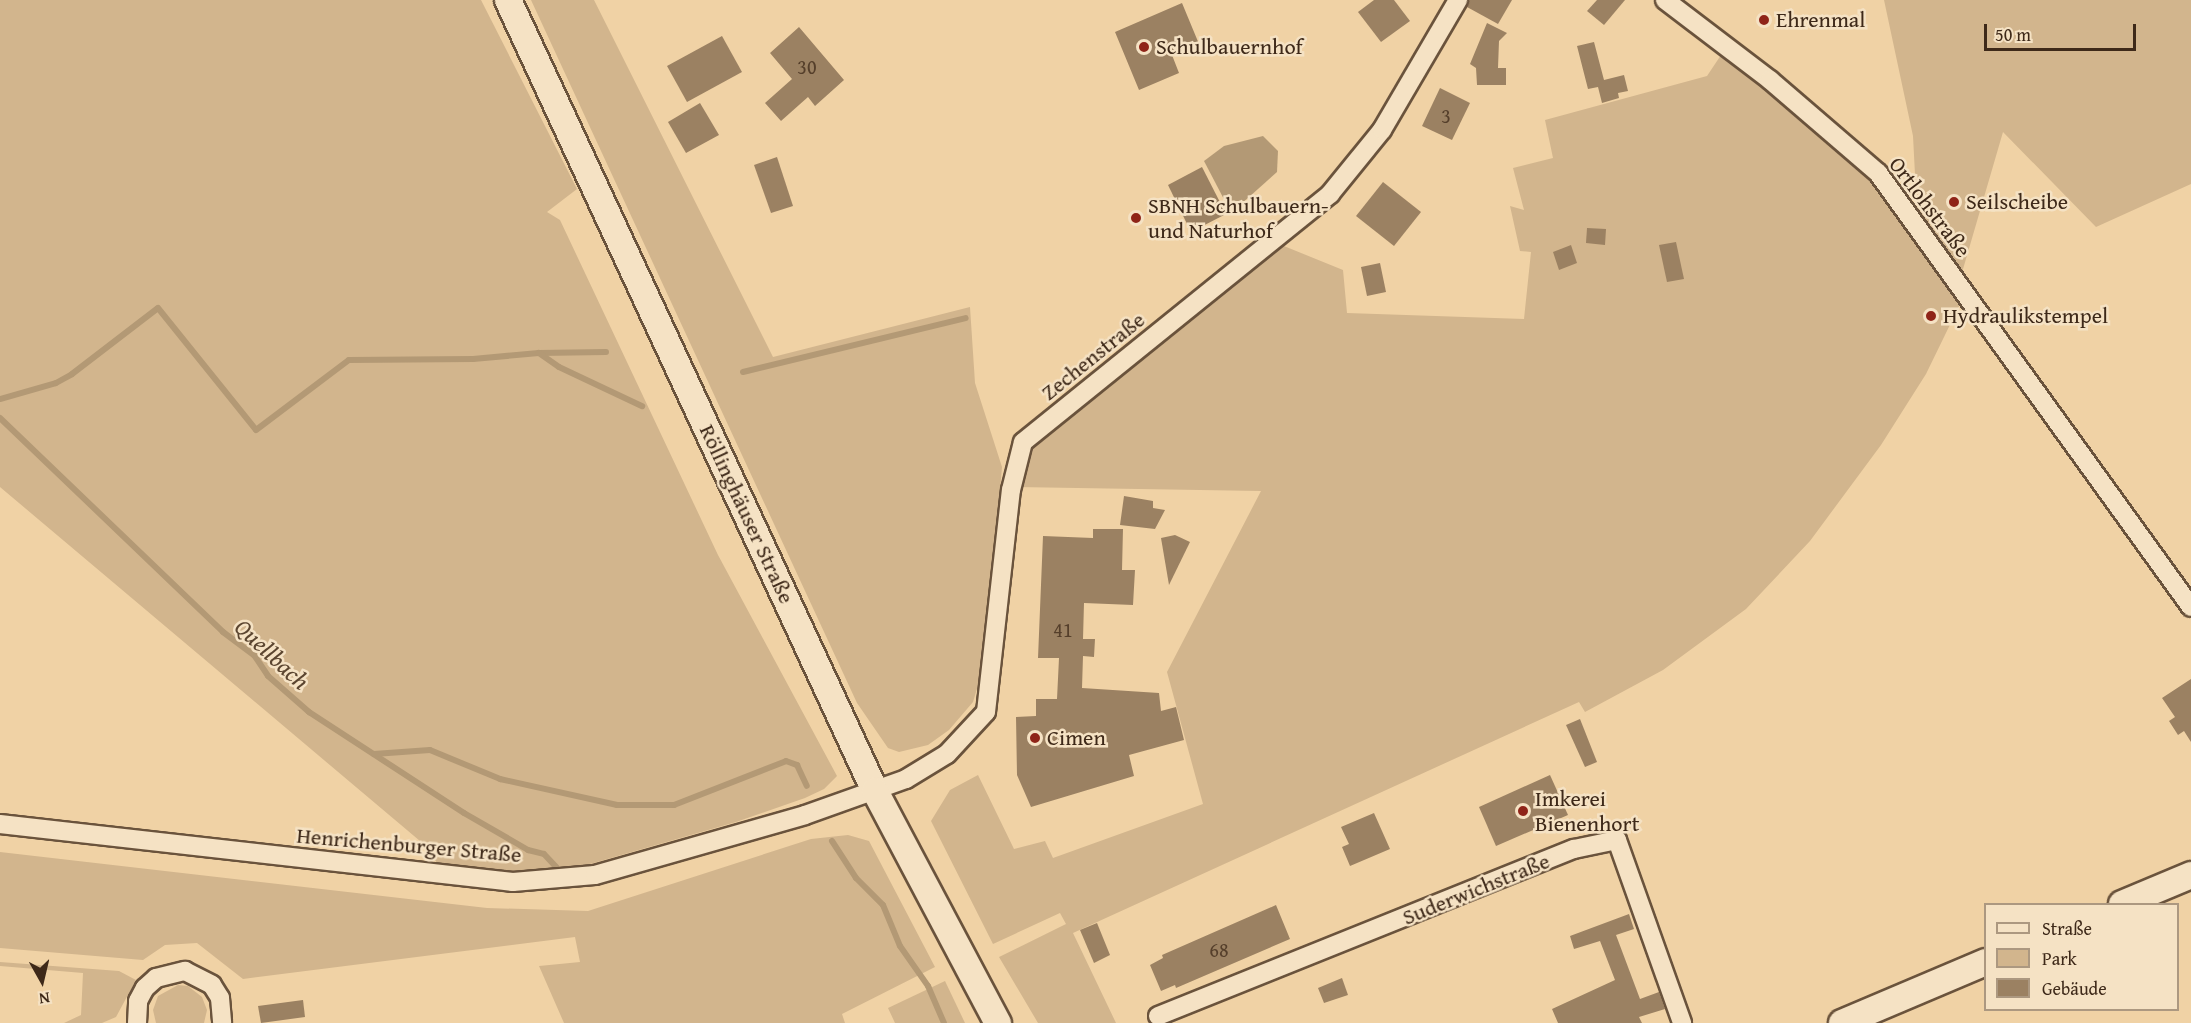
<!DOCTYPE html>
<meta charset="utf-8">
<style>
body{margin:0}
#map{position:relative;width:2191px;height:1023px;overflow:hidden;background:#f0d2a5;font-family:"Gentium Book Plus",serif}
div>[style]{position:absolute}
.green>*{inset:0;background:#d2b58d}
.water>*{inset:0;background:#b39975}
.stream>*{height:6px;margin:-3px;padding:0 3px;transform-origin:3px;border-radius:3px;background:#b39975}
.building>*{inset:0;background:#9b8162}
.roads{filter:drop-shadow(2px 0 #6a533c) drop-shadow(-2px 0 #6a533c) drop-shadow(0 2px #6a533c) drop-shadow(0 -2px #6a533c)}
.street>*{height:18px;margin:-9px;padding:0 9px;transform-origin:9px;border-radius:9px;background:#f5e2c4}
.secondary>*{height:26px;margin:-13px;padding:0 13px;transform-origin:13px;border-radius:13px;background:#f5e2c4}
.dots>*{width:16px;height:16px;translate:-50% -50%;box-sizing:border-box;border:3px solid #f5e2c4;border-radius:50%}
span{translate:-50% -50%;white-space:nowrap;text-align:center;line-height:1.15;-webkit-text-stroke:5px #f5e2c4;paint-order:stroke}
.number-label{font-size:20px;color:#553f2b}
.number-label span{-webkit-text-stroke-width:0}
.poi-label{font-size:22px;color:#3e2919}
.left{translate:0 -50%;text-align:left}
.street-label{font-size:22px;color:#3e2919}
.water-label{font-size:24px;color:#5b4530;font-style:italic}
.legend{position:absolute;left:1984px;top:903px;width:195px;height:108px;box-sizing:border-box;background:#f5e2c4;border:2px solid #ac9880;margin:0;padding:8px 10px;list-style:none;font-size:18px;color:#3e2919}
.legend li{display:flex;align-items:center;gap:12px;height:30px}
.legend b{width:30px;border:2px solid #ac9880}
.north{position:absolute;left:12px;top:951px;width:60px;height:60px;-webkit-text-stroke:4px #f5e2c4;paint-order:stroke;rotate:172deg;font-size:16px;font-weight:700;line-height:24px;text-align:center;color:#3e2919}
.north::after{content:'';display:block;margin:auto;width:21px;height:27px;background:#3e2919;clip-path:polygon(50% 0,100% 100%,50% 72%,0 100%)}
.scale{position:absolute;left:1984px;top:24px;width:152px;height:27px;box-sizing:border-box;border:3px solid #3e2919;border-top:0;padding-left:8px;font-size:18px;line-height:21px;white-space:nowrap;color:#3e2919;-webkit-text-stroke:4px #f5e2c4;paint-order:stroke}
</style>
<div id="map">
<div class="green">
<div style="clip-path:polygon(0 0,481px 0,577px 189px,547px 212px,560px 220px,718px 555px,837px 776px,824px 789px,805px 798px,736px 822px,583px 866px,525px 875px,438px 864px,420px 841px,0 487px)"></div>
<div style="clip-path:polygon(531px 0,594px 0,773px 357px,970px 307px,975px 383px,1002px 467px,985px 662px,973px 702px,949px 730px,928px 745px,899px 752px,888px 748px,857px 703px)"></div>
<div style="clip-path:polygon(1884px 0,2191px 0,2191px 184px,2096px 227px,2003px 132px,1961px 276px,1917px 213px,1913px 136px)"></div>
<div style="clip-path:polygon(1725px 49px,1877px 175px,1962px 300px,1926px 374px,1881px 445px,1810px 541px,1746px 609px,1663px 670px,1585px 712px,1579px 702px,1073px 933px,1116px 1023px,1038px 1023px,999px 957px,1066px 924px,1060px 913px,993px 944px,931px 821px,950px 790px,978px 775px,1014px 849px,1045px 841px,1053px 858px,1203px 804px,1167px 672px,1261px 491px,1013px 487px,1023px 442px,1274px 242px,1343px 270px,1347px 313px,1524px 319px,1531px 252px,1520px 251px,1510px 206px,1524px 210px,1513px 168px,1553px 158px,1545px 120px,1707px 76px)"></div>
<div style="clip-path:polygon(848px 835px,869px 841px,935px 967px,842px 1014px,845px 1023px,564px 1023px,539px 966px,580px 962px,575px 937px,243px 979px,197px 943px,165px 945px,143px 960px,0 948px,0 852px,487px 908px,588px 911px,811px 839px)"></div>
<div style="clip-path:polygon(0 962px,119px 971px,136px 980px,116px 1017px,102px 1023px,64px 1023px,81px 1015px,83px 973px,0 966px)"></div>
<div style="clip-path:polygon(945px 981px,965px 1023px,895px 1023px,888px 1008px)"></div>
<div style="clip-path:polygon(178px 985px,188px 986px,202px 997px,207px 1010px,204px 1023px,156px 1023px,153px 1010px,158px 996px)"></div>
</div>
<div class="water">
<div style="clip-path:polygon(1263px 136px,1278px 151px,1277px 172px,1239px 206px,1228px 207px,1204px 161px,1224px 146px)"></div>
</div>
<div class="stream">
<div style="left:539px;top:353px;width:67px;rotate:-0.9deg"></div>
<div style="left:743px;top:372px;width:229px;rotate:-13.6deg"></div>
<div style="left:0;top:399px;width:58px;rotate:-15.9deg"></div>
<div style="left:56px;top:383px;width:18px;rotate:-29deg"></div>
<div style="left:72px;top:374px;width:108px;rotate:-37.5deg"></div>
<div style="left:158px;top:308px;width:156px;rotate:51.2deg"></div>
<div style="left:256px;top:430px;width:116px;rotate:-37deg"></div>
<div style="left:349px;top:360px;width:124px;rotate:-0.5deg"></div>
<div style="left:473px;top:359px;width:66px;rotate:-5.2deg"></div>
<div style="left:539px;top:353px;width:24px;rotate:35deg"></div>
<div style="left:559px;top:367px;width:92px;rotate:25.2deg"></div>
<div style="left:0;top:418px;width:309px;rotate:43.8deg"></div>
<div style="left:223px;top:632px;width:39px;rotate:37deg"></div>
<div style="left:254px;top:655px;width:25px;rotate:56deg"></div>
<div style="left:268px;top:676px;width:55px;rotate:41.3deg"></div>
<div style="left:309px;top:712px;width:185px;rotate:33.1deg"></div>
<div style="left:464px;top:813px;width:74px;rotate:30deg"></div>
<div style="left:528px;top:850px;width:16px;rotate:14deg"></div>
<div style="left:544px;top:854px;width:18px;rotate:47deg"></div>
<div style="left:374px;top:754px;width:56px;rotate:-4.1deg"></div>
<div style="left:430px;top:750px;width:76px;rotate:22.5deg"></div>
<div style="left:500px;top:779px;width:120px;rotate:12.5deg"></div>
<div style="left:617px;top:805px;width:57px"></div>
<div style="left:674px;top:805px;width:120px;rotate:-21.4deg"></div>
<div style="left:786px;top:761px;width:12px;rotate:20deg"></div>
<div style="left:797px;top:765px;width:23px;rotate:65deg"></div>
<div style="left:832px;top:841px;width:44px;rotate:57deg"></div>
<div style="left:856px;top:878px;width:38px;rotate:45deg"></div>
<div style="left:883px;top:905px;width:44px;rotate:67.5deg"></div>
<div style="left:900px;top:946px;width:49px;rotate:55deg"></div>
<div style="left:928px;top:986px;width:40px;rotate:66.6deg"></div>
</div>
<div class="building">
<div style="clip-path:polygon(1374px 0,1394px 0,1410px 21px,1381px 42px,1358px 12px)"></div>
<div style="clip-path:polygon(1469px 0,1512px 0,1498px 24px,1467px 7px)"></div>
<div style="clip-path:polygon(1597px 0,1625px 0,1604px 25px,1587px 11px)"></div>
<div style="clip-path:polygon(1182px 3px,1199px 44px,1172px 55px,1179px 73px,1139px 90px,1115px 32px)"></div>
<div style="clip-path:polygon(1487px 23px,1507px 33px,1499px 41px,1498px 68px,1506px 68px,1506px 85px,1477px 85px,1476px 68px,1470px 64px)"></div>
<div style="clip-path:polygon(799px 27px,844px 80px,815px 106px,808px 97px,781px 121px,765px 103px,792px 79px,770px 53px)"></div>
<div style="clip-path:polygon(722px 36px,742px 72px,687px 102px,667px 66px)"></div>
<div style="clip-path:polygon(1594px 42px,1604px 80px,1624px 75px,1628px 91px,1618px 93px,1619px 98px,1602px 103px,1598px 87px,1588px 89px,1577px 46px)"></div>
<div style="clip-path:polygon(1440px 88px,1470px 103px,1452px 140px,1422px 126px)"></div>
<div style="clip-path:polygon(700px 103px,719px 135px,686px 153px,668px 122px)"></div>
<div style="clip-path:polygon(777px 157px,793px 206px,771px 213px,754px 165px)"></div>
<div style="clip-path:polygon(1202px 167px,1226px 214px,1191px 232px,1168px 185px)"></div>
<div style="clip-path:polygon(1383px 182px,1421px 212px,1394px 246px,1356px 216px)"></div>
<div style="clip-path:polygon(1587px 228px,1606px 229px,1605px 245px,1586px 243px)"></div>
<div style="clip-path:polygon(1676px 242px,1684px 279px,1667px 282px,1659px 245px)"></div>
<div style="clip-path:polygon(1571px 245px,1577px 263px,1559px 270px,1553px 252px)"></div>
<div style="clip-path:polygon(1380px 263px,1386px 292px,1367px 296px,1361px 267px)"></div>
<div style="clip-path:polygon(1124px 496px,1153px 501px,1153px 508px,1165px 510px,1155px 529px,1120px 525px)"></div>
<div style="clip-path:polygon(1093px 529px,1123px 529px,1122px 570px,1135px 570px,1133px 605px,1084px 603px,1083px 639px,1095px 639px,1094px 657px,1083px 656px,1082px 688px,1159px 693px,1161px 711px,1176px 707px,1184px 740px,1129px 755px,1134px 776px,1031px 807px,1017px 775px,1016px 717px,1036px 716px,1036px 699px,1057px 699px,1059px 658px,1038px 658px,1043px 536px,1093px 538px)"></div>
<div style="clip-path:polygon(1175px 535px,1190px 542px,1169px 585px,1161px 538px)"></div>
<div style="clip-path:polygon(2191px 679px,2191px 742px,2184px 731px,2178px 735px,2169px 721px,2175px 717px,2162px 698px)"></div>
<div style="clip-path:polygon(1580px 719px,1597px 762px,1585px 767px,1566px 725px)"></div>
<div style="clip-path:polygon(1550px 775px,1568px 815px,1496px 846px,1479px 807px)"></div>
<div style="clip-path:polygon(1374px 813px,1390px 849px,1350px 866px,1342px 847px,1349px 844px,1341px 827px)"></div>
<div style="clip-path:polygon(1276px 905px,1290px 939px,1176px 988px,1175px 985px,1161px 991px,1150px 965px,1163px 958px,1162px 955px)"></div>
<div style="clip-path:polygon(1629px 914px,1634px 929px,1616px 935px,1640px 999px,1659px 992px,1665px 1009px,1639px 1017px,1642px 1023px,1558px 1023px,1552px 1009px,1615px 980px,1600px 941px,1574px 949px,1570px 936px)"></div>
<div style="clip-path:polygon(1097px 923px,1110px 955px,1094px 963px,1080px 930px)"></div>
<div style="clip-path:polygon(1342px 978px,1348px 995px,1324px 1003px,1318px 988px)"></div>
<div style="clip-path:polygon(303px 1000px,305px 1017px,261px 1023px,258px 1006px)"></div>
</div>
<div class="roads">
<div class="street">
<div style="left:1665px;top:0;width:132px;rotate:37.3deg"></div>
<div style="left:1770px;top:80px;width:143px;rotate:40.7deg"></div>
<div style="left:1878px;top:173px;width:535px;rotate:54.2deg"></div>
<div style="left:0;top:824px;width:516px;rotate:6.45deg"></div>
<div style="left:513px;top:882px;width:82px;rotate:-4.9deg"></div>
<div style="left:595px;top:875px;width:218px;rotate:-15.9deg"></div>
<div style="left:805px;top:815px;width:107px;rotate:-19.6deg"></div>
<div style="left:906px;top:779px;width:48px;rotate:-31.4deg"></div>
<div style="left:947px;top:754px;width:57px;rotate:-47.1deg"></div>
<div style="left:986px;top:712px;width:223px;rotate:-83.6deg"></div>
<div style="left:1011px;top:490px;width:49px;rotate:-76deg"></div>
<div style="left:1023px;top:442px;width:395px;rotate:-38.9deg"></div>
<div style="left:1330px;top:194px;width:82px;rotate:-50.9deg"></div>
<div style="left:1382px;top:130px;width:151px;rotate:-59.7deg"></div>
<div style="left:1158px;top:1016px;width:448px;rotate:-21.9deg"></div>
<div style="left:1574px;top:849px;width:44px;rotate:-11.8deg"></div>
<div style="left:1617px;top:840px;width:194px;rotate:70.4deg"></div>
<div style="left:137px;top:1023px;width:22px;rotate:-87deg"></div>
<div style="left:138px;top:1001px;width:15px;rotate:-62deg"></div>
<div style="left:145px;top:988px;width:15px;rotate:-42deg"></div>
<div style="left:156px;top:978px;width:30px;rotate:-14deg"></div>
<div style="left:185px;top:971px;width:30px;rotate:27deg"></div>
<div style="left:212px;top:985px;width:15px;rotate:58deg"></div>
<div style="left:220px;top:998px;width:25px;rotate:85deg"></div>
</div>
<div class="secondary">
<div style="left:508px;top:0;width:872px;rotate:65.11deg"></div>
<div style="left:875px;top:791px;width:263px;rotate:62.1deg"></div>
<div style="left:2122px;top:904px;width:75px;rotate:-22.8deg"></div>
<div style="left:1842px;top:1023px;width:156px;rotate:-23deg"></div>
</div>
</div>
<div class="dots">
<div style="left:1764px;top:20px;background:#8f2418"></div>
<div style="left:1144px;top:47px;background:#8f2418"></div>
<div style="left:1954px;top:202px;background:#8f2418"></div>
<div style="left:1136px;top:218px;background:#8f2418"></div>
<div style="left:1931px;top:316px;background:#8f2418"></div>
<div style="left:1035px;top:738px;background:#8f2418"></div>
<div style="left:1523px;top:811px;background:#8f2418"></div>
</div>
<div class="number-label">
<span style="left:807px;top:66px">30</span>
<span style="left:1446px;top:115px">3</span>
<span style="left:1063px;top:629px">41</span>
<span style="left:1219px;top:949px">68</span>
</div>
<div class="poi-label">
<span class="left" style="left:1776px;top:20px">Ehrenmal</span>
<span class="left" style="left:1156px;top:47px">Schulbauernhof</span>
<span class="left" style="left:1966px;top:202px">Seilscheibe</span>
<span class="left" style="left:1148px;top:218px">SBNH Schulbauern-<br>und Naturhof</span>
<span class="left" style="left:1943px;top:316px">Hydraulikstempel</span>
<span class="left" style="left:1047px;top:738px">Cimen</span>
<span class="left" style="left:1535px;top:811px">Imkerei<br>Bienenhort</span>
</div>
<div class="street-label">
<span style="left:1930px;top:207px;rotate:53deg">Ortlohstraße</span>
<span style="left:1093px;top:356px;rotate:-39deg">Zechenstraße</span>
<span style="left:747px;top:514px;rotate:65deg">Röllinghäuser Straße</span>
<span style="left:409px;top:845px;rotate:5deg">Henrichenburger Straße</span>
<span style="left:1476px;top:889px;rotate:-22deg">Suderwichstraße</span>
</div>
<div class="water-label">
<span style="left:272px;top:654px;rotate:43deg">Quellbach</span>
</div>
<ul class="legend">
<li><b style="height:8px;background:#f5e2c4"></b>Straße</li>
<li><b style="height:16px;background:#d2b58d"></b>Park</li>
<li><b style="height:16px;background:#9b8162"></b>Gebäude</li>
</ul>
<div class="north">N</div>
<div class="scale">50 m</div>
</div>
